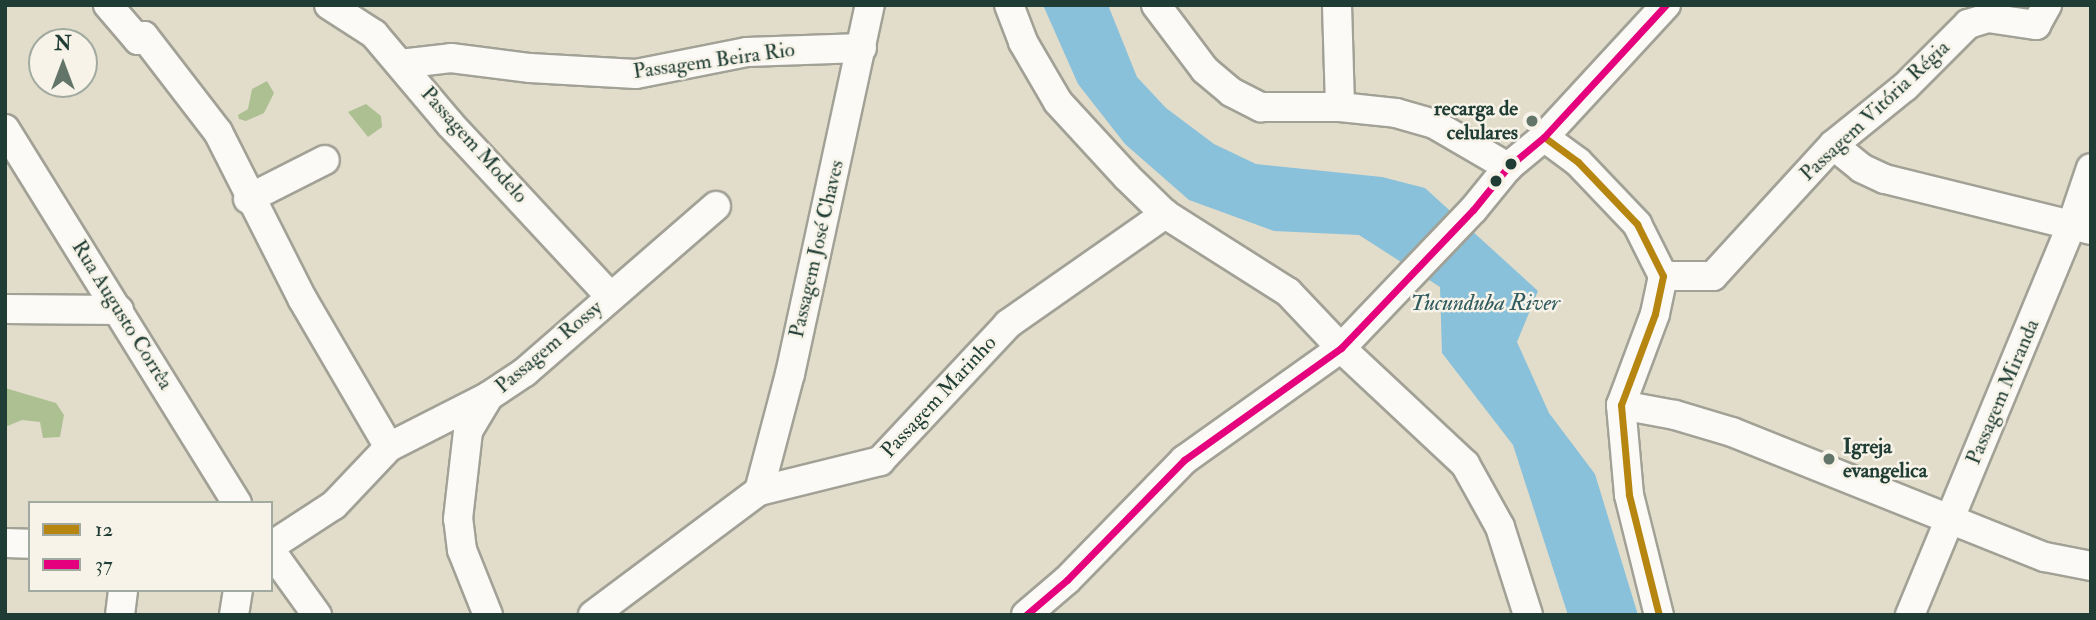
<!DOCTYPE html>
<meta charset="utf-8">
<style>
body{margin:0}
#map{position:relative;width:2096px;height:620px;overflow:hidden;background:#e2dccb;font-family:"IM FELL Double Pica",serif}
div>[style]{position:absolute}
.forest>*{inset:0;background:#acc091}
.water>*{inset:0;background:#8ac1da}
.roads{filter:drop-shadow(2px 0 #a1a196) drop-shadow(-2px 0 #a1a196) drop-shadow(0 2px #a1a196) drop-shadow(0 -2px #a1a196)}
.minor>*{height:28px;margin:-14px;padding:0 14px;transform-origin:14px;border-radius:14px;background:#fbfaf7}
.bus-1>*{height:7px;margin:-3.5px;padding:0 3.5px;transform-origin:3.5px;border-radius:3.5px;background:#b68610}
.bus-2>*{height:7px;margin:-3.5px;padding:0 3.5px;transform-origin:3.5px;border-radius:3.5px;background:#e5007d}
.dots>*{width:19px;height:19px;translate:-50% -50%;box-sizing:border-box;border:4px solid #f7f3e8;border-radius:50%}
span{translate:-50% -50%;white-space:nowrap;text-align:center;line-height:1.15;-webkit-text-stroke:5px #f7f3e8;paint-order:stroke}
.street-label{font-size:21px;color:#1f3d34}
.poi-label{font-size:21px;color:#1f3d34;font-weight:700}
.right{translate:-100% -50%;text-align:right}
.left{translate:0 -50%;text-align:left}
.water-label{font-size:23px;color:#305b5f;font-style:italic}
.frame{position:absolute;inset:0;border:7px solid #1f3d34;pointer-events:none}
.legend{position:absolute;left:28px;top:501px;width:245px;height:91px;box-sizing:border-box;background:#f7f3e8;border:2px solid #a1aaa0;margin:0;padding:9px 12px;list-style:none;font-size:21px;color:#1f3d34}
.legend li{display:flex;align-items:center;gap:14px;height:35px}
.legend b{width:35px;border:2px solid #a1aaa0}
.north{position:absolute;left:28px;top:28px;width:70px;height:70px;box-sizing:border-box;background:#f7f3e8;border:2px solid #a1aaa0;border-radius:50%;rotate:0deg;font-size:19px;font-weight:700;line-height:28px;text-align:center;color:#1f3d34}
.north::after{content:'';display:block;margin:auto;width:24px;height:32px;background:#637569;clip-path:polygon(50% 0,100% 100%,50% 72%,0 100%)}
</style>
<div id="map">
<div class="forest">
<div style="clip-path:polygon(267px 81px,274px 93px,264px 113px,246px 121px,239px 119px,238px 115px,248px 109px,252px 89px)"></div>
<div style="clip-path:polygon(366px 104px,381px 116px,382px 127px,368px 137px,348px 112px)"></div>
<div style="clip-path:polygon(5px 388px,56px 403px,64px 415px,60px 437px,43px 438px,40px 422px,22px 420px,5px 427px)"></div>
</div>
<div class="water">
<div style="clip-path:polygon(1043px 5px,1108px 5px,1137px 77px,1166px 108px,1214px 144px,1256px 164px,1382px 177px,1425px 188px,1538px 291px,1517px 342px,1549px 413px,1595px 474px,1638px 615px,1568px 615px,1513px 445px,1442px 353px,1440px 287px,1359px 235px,1274px 231px,1189px 200px,1125px 144px,1078px 84px)"></div>
</div>
<div class="roads">
<div class="minor">
<div style="left:108px;top:5px;width:46px;rotate:49.4deg"></div>
<div style="left:138px;top:40px;width:7px;rotate:-34deg"></div>
<div style="left:144px;top:36px;width:121px;rotate:52.4deg"></div>
<div style="left:218px;top:132px;width:188px;rotate:63.2deg"></div>
<div style="left:303px;top:300px;width:170px;rotate:59.7deg"></div>
<div style="left:329px;top:5px;width:54px;rotate:32.8deg"></div>
<div style="left:374px;top:34px;width:118px;rotate:49.8deg"></div>
<div style="left:450px;top:124px;width:235px;rotate:47.1deg"></div>
<div style="left:1009px;top:5px;width:40px;rotate:69deg"></div>
<div style="left:1023px;top:42px;width:69px;rotate:59.7deg"></div>
<div style="left:1058px;top:102px;width:102px;rotate:47.4deg"></div>
<div style="left:1127px;top:177px;width:53px;rotate:44.2deg"></div>
<div style="left:1165px;top:214px;width:146px;rotate:32.4deg"></div>
<div style="left:1288px;top:292px;width:77px;rotate:46.6deg"></div>
<div style="left:1341px;top:348px;width:170px;rotate:43.1deg"></div>
<div style="left:1465px;top:464px;width:72px;rotate:60.9deg"></div>
<div style="left:1500px;top:527px;width:92px;rotate:72.3deg"></div>
<div style="left:1156px;top:5px;width:81px;rotate:53deg"></div>
<div style="left:1205px;top:70px;width:34px;rotate:40deg"></div>
<div style="left:1231px;top:92px;width:34px;rotate:27deg"></div>
<div style="left:1261px;top:107px;width:79px"></div>
<div style="left:1340px;top:107px;width:56px;rotate:6.1deg"></div>
<div style="left:1396px;top:113px;width:40px;rotate:16deg"></div>
<div style="left:1434px;top:124px;width:86px;rotate:30.2deg"></div>
<div style="left:1337px;top:5px;width:102px;rotate:88.3deg"></div>
<div style="left:400px;top:64px;width:51px;rotate:-6.7deg"></div>
<div style="left:451px;top:58px;width:80px;rotate:7.2deg"></div>
<div style="left:530px;top:68px;width:106px;rotate:3.2deg"></div>
<div style="left:636px;top:74px;width:113px;rotate:-11.2deg"></div>
<div style="left:747px;top:52px;width:115px;rotate:-2deg"></div>
<div style="left:5px;top:129px;width:440px;rotate:58.2deg"></div>
<div style="left:1544px;top:137px;width:42px;rotate:36.3deg"></div>
<div style="left:1578px;top:162px;width:86px;rotate:46.4deg"></div>
<div style="left:1637px;top:224px;width:58px;rotate:63.4deg"></div>
<div style="left:1663px;top:276px;width:39px;rotate:102deg"></div>
<div style="left:1655px;top:314px;width:97px;rotate:110.5deg"></div>
<div style="left:1621px;top:405px;width:90px;rotate:84.9deg"></div>
<div style="left:1629px;top:495px;width:124px;rotate:76deg"></div>
<div style="left:1833px;top:145px;width:36px;rotate:39deg"></div>
<div style="left:1861px;top:168px;width:26px;rotate:25deg"></div>
<div style="left:1885px;top:179px;width:212px;rotate:13.9deg"></div>
<div style="left:248px;top:199px;width:86px;rotate:-26.9deg"></div>
<div style="left:1663px;top:276px;width:50px"></div>
<div style="left:1713px;top:276px;width:178px;rotate:-47.5deg"></div>
<div style="left:1833px;top:145px;width:92px;rotate:-38.9deg"></div>
<div style="left:1905px;top:87px;width:89px;rotate:-45deg"></div>
<div style="left:1968px;top:24px;width:21px;rotate:-17deg"></div>
<div style="left:1988px;top:18px;width:49px;rotate:8.3deg"></div>
<div style="left:2036px;top:25px;width:23px;rotate:-61deg"></div>
<div style="left:5px;top:309px;width:114px;rotate:0.5deg"></div>
<div style="left:1621px;top:405px;width:55px;rotate:10.5deg"></div>
<div style="left:1675px;top:415px;width:59px;rotate:16.6deg"></div>
<div style="left:1732px;top:432px;width:337px;rotate:21.8deg"></div>
<div style="left:2045px;top:557px;width:47px;rotate:11.1deg"></div>
<div style="left:759px;top:491px;width:121px;rotate:-75.2deg"></div>
<div style="left:790px;top:374px;width:378px;rotate:-77.8deg"></div>
<div style="left:5px;top:543px;width:25px;rotate:2deg"></div>
<div style="left:271px;top:546px;width:75px;rotate:-33.1deg"></div>
<div style="left:334px;top:505px;width:80px;rotate:-46.5deg"></div>
<div style="left:389px;top:447px;width:112px;rotate:-27deg"></div>
<div style="left:489px;top:396px;width:43px;rotate:-33.7deg"></div>
<div style="left:525px;top:372px;width:253px;rotate:-41deg"></div>
<div style="left:271px;top:551px;width:79px;rotate:54.3deg"></div>
<div style="left:120px;top:615px;width:25px;rotate:-83deg"></div>
<div style="left:234px;top:615px;width:25px;rotate:-81deg"></div>
<div style="left:488px;top:615px;width:70px;rotate:-111.8deg"></div>
<div style="left:462px;top:550px;width:31px;rotate:-97deg"></div>
<div style="left:458px;top:519px;width:89px;rotate:-83.5deg"></div>
<div style="left:468px;top:431px;width:41px;rotate:-59deg"></div>
<div style="left:593px;top:615px;width:207px;rotate:-36.8deg"></div>
<div style="left:759px;top:491px;width:125px;rotate:-13.9deg"></div>
<div style="left:880px;top:461px;width:187px;rotate:-46.9deg"></div>
<div style="left:1008px;top:324px;width:192px;rotate:-35deg"></div>
<div style="left:1026px;top:615px;width:54px;rotate:-40.5deg"></div>
<div style="left:1067px;top:580px;width:168px;rotate:-45.7deg"></div>
<div style="left:1184px;top:460px;width:193px;rotate:-35.5deg"></div>
<div style="left:1341px;top:348px;width:191px;rotate:-46.3deg"></div>
<div style="left:1473px;top:210px;width:55px;rotate:-50.9deg"></div>
<div style="left:1508px;top:167px;width:47px;rotate:-39.8deg"></div>
<div style="left:1544px;top:137px;width:180px;rotate:-47.3deg"></div>
<div style="left:1910px;top:615px;width:420px;rotate:-67.5deg"></div>
<div style="left:2071px;top:227px;width:62px;rotate:-71.3deg"></div>
</div>
</div>
<div class="bus-1">
<div style="left:1544px;top:137px;width:42px;rotate:36.3deg"></div>
<div style="left:1578px;top:162px;width:86px;rotate:46.4deg"></div>
<div style="left:1637px;top:224px;width:58px;rotate:63.4deg"></div>
<div style="left:1663px;top:276px;width:39px;rotate:102deg"></div>
<div style="left:1655px;top:314px;width:97px;rotate:110.5deg"></div>
<div style="left:1621px;top:405px;width:90px;rotate:84.9deg"></div>
<div style="left:1629px;top:495px;width:124px;rotate:76deg"></div>
</div>
<div class="bus-2">
<div style="left:1026px;top:615px;width:54px;rotate:-40.5deg"></div>
<div style="left:1067px;top:580px;width:168px;rotate:-45.7deg"></div>
<div style="left:1184px;top:460px;width:193px;rotate:-35.5deg"></div>
<div style="left:1341px;top:348px;width:191px;rotate:-46.3deg"></div>
<div style="left:1473px;top:210px;width:55px;rotate:-50.9deg"></div>
<div style="left:1508px;top:167px;width:47px;rotate:-39.8deg"></div>
<div style="left:1544px;top:137px;width:180px;rotate:-47.3deg"></div>
</div>
<div class="dots">
<div style="left:1532px;top:121px;background:#637569"></div>
<div style="left:1511px;top:164px;background:#1f3d34"></div>
<div style="left:1496px;top:181px;background:#1f3d34"></div>
<div style="left:1829px;top:459px;background:#637569"></div>
</div>
<div class="street-label">
<span style="left:714px;top:61px;rotate:-8deg">Passagem Beira Rio</span>
<span style="left:1875px;top:111px;rotate:-43deg">Passagem Vitória Régia</span>
<span style="left:474px;top:145px;rotate:48deg">Passagem Modelo</span>
<span style="left:817px;top:249px;rotate:-77deg">Passagem José Chaves</span>
<span style="left:122px;top:315px;rotate:58deg">Rua Augusto Corrêa</span>
<span style="left:549px;top:347px;rotate:-40deg">Passagem Rossy</span>
<span style="left:2003px;top:392px;rotate:-67deg">Passagem Miranda</span>
<span style="left:939px;top:397px;rotate:-47deg">Passagem Marinho</span>
</div>
<div class="poi-label">
<span class="right" style="left:1518px;top:121px">recarga de<br>celulares</span>
<span class="left" style="left:1843px;top:459px">Igreja<br>evangelica</span>
</div>
<div class="water-label">
<span style="left:1485px;top:303px">Tucunduba River</span>
</div>
<div class="frame"></div>
<ul class="legend">
<li><b style="height:9px;background:#b68610"></b>12</li>
<li><b style="height:9px;background:#e5007d"></b>37</li>
</ul>
<div class="north">N</div>
</div>
